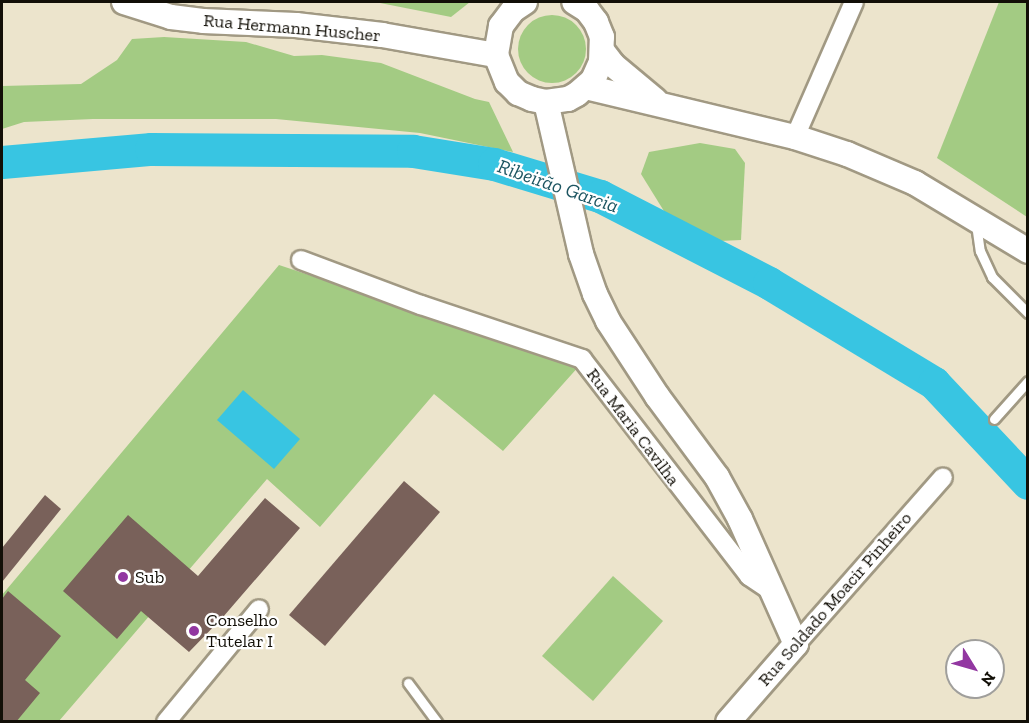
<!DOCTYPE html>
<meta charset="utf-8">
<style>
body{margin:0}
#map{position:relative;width:1029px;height:723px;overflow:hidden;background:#ece4cc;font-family:"Zilla Slab",serif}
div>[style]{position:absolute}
.green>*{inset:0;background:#a3cb83}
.round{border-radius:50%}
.water>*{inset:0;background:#38c5e2}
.river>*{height:33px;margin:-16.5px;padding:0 16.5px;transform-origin:16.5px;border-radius:16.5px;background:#38c5e2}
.building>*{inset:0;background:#79615a}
.roads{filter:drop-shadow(2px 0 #a19983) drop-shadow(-2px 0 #a19983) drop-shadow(0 2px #a19983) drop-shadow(0 -2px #a19983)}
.lane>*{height:9px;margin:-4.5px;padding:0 4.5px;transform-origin:4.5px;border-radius:4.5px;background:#fff}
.street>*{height:18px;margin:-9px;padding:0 9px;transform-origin:9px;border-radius:9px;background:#fff}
.secondary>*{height:24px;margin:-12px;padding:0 12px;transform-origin:12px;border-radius:12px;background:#fff}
.dots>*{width:16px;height:16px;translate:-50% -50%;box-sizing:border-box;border:3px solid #fff;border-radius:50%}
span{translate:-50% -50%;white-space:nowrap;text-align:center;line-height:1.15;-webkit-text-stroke:4.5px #fff;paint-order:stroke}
.street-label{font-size:18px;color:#120f07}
.poi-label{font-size:18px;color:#120f07}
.left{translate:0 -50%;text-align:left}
.water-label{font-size:20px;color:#1d5561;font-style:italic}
.frame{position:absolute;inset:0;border:3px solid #120f07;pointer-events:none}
.north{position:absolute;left:945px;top:639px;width:60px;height:60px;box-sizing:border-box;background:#fff;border:2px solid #a09f9c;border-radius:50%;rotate:127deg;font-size:16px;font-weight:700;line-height:24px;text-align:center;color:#120f07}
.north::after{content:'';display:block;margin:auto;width:21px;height:27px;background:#9237a1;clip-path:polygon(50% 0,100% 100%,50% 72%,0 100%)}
</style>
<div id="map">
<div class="green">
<div style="clip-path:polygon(375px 2px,470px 2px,451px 17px)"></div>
<div style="clip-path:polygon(999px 2px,1027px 2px,1027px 217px,937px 158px)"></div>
<div class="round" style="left:518px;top:15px;width:68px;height:68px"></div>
<div style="clip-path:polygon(164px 37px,246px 42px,294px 56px,322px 55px,381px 63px,475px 99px,489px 102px,513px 152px,420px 133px,276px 119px,93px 119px,24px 122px,2px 129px,2px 86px,81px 84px,117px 60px,132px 39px)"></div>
<div style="clip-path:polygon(700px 143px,735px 149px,745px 163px,741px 240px,720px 241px,667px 216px,641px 174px,649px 152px)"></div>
<div style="clip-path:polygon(279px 265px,580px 365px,503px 451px,434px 394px,320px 527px,267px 479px,59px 721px,2px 722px,2px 595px)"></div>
<div style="clip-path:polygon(613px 576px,663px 621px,593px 701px,542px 656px)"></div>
</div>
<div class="water">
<div style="clip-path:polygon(243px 390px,300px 439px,274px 469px,217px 420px)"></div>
</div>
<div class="river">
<div style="left:2px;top:162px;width:150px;rotate:-5deg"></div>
<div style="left:151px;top:149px;width:262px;rotate:0.4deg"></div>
<div style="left:413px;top:151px;width:82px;rotate:9.1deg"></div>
<div style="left:494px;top:164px;width:111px;rotate:16.8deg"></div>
<div style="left:600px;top:196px;width:190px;rotate:27.2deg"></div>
<div style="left:769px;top:283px;width:193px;rotate:31.2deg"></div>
<div style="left:934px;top:383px;width:137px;rotate:46.8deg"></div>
</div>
<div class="building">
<div style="clip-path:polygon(404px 481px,440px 512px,325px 646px,289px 615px)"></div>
<div style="clip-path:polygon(45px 495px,61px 509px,2px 582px,2px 548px)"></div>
<div style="clip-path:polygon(265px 498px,300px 528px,223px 617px,189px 652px,141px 611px,117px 639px,63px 591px,128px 515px,198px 576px)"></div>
<div style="clip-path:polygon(8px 591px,61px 636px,25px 680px,40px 693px,16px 722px,2px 722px,2px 599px)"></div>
</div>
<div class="roads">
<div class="lane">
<div style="left:976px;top:224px;width:27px;rotate:82deg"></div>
<div style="left:980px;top:251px;width:29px;rotate:65deg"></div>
<div style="left:992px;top:277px;width:51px;rotate:45deg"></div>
<div style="left:994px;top:419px;width:51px;rotate:-48.2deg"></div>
<div style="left:408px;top:683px;width:49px;rotate:53.4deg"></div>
</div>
<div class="street">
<div style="left:795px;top:137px;width:147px;rotate:-66.4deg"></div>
<div style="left:301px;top:260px;width:128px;rotate:20.6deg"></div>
<div style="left:421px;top:305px;width:170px;rotate:18.5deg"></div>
<div style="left:582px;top:359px;width:274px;rotate:52.4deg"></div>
<div style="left:749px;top:576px;width:27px;rotate:34deg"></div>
<div style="left:796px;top:644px;width:222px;rotate:-48.6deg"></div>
<div style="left:166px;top:722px;width:146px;rotate:-50.5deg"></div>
</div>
<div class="secondary">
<div style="left:124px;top:2px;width:49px;rotate:17.7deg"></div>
<div style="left:171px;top:17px;width:32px;rotate:7deg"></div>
<div style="left:203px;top:21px;width:93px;rotate:2.5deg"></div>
<div style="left:296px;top:25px;width:87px;rotate:6.6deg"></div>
<div style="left:382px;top:35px;width:116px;rotate:10deg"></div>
<div style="left:525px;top:2px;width:14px;rotate:146deg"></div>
<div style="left:513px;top:10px;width:20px;rotate:127deg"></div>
<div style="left:501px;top:26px;width:29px;rotate:100deg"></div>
<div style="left:496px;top:55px;width:29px;rotate:68deg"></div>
<div style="left:507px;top:82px;width:16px;rotate:45deg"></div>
<div style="left:518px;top:93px;width:15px;rotate:23deg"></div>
<div style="left:532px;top:99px;width:14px;rotate:12deg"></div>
<div style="left:546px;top:102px;width:22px;rotate:-8deg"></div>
<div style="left:568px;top:99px;width:10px;rotate:-29deg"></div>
<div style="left:577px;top:94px;width:21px;rotate:-41deg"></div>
<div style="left:593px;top:80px;width:20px;rotate:-66deg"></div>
<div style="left:601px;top:62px;width:25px;rotate:-88deg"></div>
<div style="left:602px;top:37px;width:16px;rotate:-112deg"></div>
<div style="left:596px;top:22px;width:15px;rotate:-127deg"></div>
<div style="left:587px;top:10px;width:15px;rotate:-148deg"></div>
<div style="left:603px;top:52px;width:16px;rotate:52deg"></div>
<div style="left:613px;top:65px;width:55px;rotate:39.8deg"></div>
<div style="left:586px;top:87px;width:215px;rotate:13.5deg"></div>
<div style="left:795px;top:137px;width:55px;rotate:18.1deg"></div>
<div style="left:847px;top:154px;width:74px;rotate:23.1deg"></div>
<div style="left:915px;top:183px;width:132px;rotate:31deg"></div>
<div style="left:546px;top:102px;width:156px;rotate:77deg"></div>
<div style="left:581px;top:254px;width:42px;rotate:70.7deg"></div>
<div style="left:595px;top:294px;width:30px;rotate:64deg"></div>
<div style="left:608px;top:321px;width:90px;rotate:56.8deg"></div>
<div style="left:657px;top:396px;width:101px;rotate:53.5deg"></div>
<div style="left:717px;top:477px;width:48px;rotate:61.3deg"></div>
<div style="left:740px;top:519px;width:137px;rotate:65.9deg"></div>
<div style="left:796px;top:644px;width:103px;rotate:131.1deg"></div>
</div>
</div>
<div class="dots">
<div style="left:123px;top:577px;background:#9237a1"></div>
<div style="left:194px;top:631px;background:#9237a1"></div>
</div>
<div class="street-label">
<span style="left:292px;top:28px;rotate:5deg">Rua Hermann Huscher</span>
<span style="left:633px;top:427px;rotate:53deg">Rua Maria Cavilha</span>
<span style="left:835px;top:599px;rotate:-49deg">Rua Soldado Moacir Pinheiro</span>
</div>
<div class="poi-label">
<span class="left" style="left:135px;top:577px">Sub</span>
<span class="left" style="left:206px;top:631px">Conselho<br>Tutelar I</span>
</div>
<div class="water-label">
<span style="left:558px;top:186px;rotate:19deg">Ribeirão Garcia</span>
</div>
<div class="frame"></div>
<div class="north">N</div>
</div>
